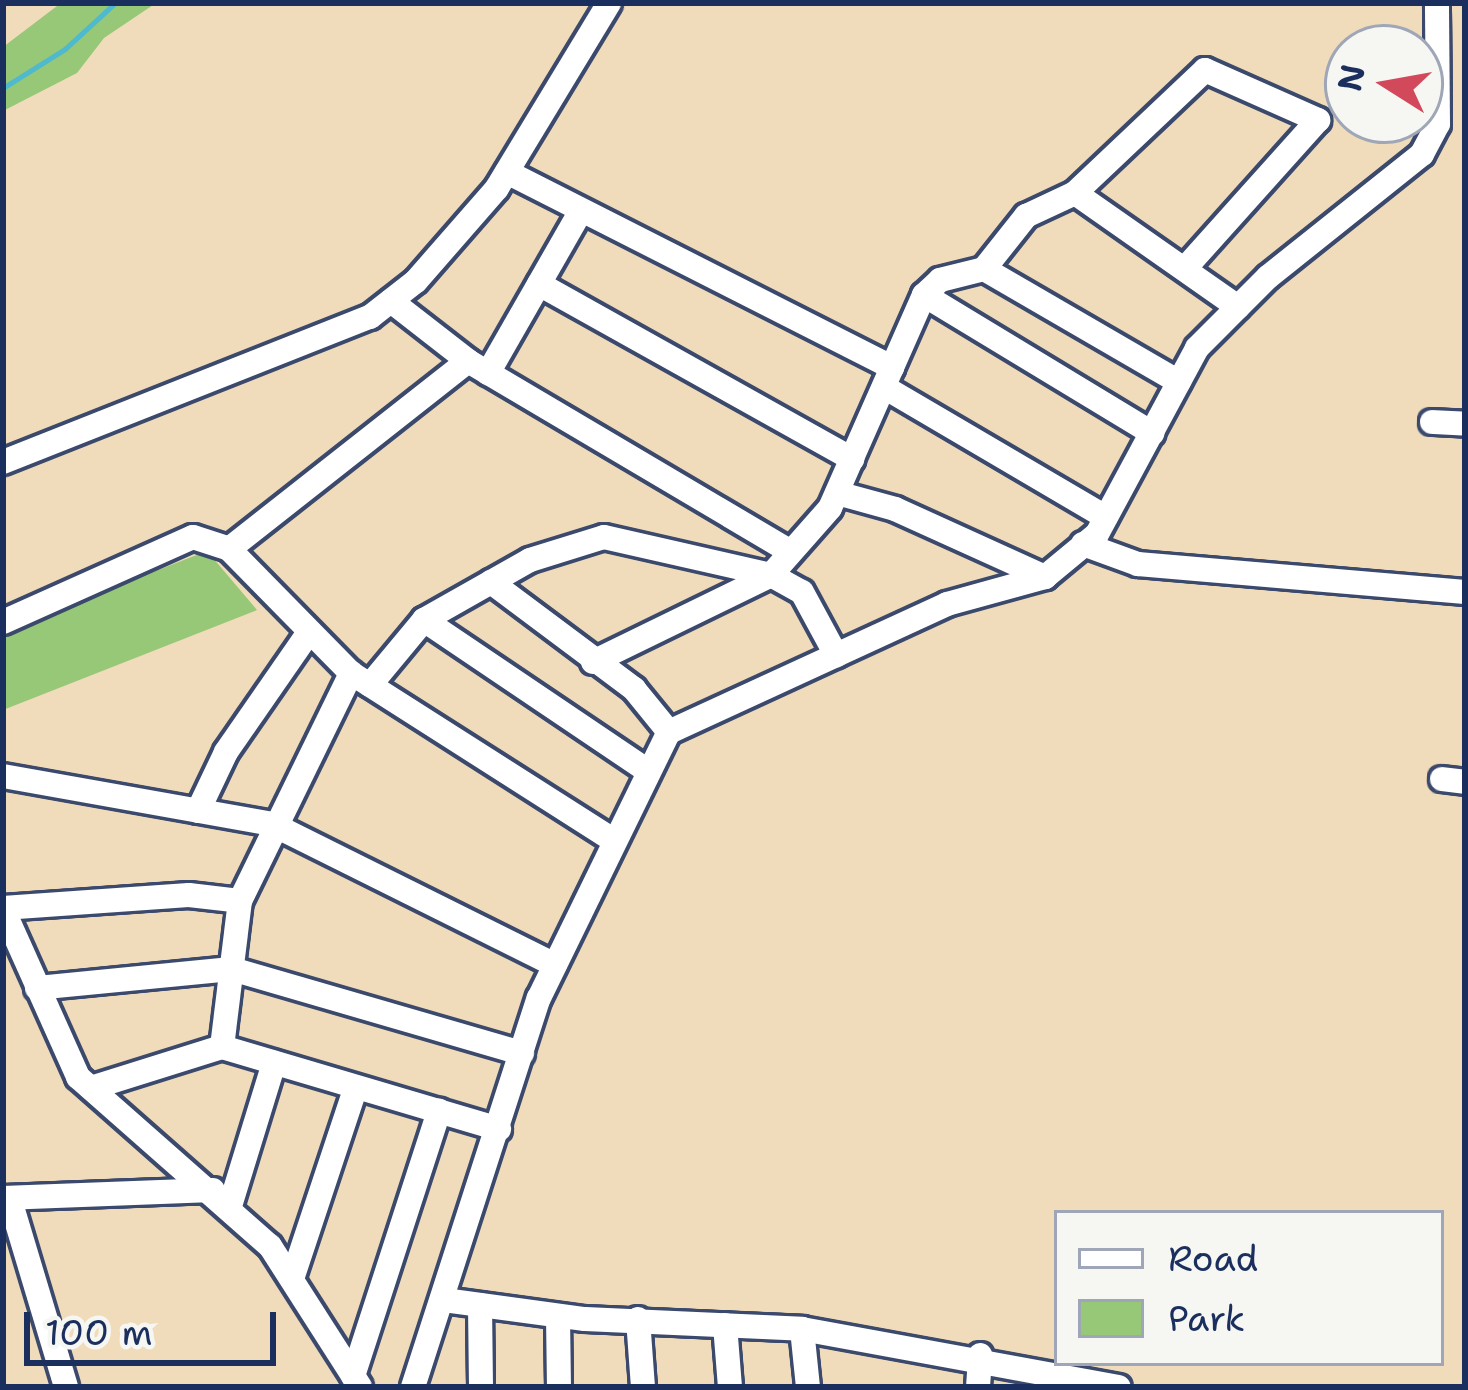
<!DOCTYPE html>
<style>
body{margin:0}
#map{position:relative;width:1468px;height:1390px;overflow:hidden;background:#f0dcbb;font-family:"Shantell Sans",sans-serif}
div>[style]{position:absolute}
.green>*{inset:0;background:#97c877}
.stream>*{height:4.5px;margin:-2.25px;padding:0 2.25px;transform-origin:2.25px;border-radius:2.25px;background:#4fb9cd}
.roads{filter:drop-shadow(3px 0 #3b496c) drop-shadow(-3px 0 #3b496c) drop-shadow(0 3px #3b496c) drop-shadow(0 -3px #3b496c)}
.minor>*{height:24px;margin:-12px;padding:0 12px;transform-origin:12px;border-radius:12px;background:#fff}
span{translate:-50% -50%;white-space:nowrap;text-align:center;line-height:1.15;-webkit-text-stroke:10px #f6f6f2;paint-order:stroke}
.frame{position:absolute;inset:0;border:6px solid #1b2f5e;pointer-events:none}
.legend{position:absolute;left:1054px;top:1210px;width:390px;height:156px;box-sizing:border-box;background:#f6f6f2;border:3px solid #9ea6b7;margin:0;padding:15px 21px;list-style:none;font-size:36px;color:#1b2f5e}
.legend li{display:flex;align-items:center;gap:24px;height:60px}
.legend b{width:60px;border:3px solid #9ea6b7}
.north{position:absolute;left:1324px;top:24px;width:120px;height:120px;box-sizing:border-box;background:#f6f6f2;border:3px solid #9ea6b7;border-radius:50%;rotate:281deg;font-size:33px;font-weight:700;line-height:48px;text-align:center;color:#1b2f5e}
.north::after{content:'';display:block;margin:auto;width:42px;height:54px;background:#d1495b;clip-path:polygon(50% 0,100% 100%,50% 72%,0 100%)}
.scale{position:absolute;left:24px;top:1312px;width:252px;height:54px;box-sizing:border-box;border:6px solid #1b2f5e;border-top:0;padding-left:15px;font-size:36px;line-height:42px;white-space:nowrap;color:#1b2f5e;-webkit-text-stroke:9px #f6f6f2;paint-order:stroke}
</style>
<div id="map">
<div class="green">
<div style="clip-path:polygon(61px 3px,156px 3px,104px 38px,77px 73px,3px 111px,3px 47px)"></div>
<div style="clip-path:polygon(207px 551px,257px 610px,3px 710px,3px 630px)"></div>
</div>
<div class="stream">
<div style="left:3px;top:88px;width:73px;rotate:-32.2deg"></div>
<div style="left:65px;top:49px;width:68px;rotate:-42.6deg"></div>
</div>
<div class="roads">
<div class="minor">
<div style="left:507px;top:172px;width:432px;rotate:26.9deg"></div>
<div style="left:1075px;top:193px;width:199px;rotate:35deg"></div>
<div style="left:984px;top:269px;width:68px;rotate:-51.6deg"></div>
<div style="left:1026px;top:216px;width:54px;rotate:-25.1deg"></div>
<div style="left:1075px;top:193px;width:179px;rotate:-43.4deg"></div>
<div style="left:1205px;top:70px;width:124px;rotate:23.9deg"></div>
<div style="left:1318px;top:120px;width:195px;rotate:131.9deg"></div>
<div style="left:539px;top:284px;width:359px;rotate:29.2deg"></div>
<div style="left:924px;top:295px;width:267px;rotate:31.2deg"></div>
<div style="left:391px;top:301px;width:98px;rotate:37.9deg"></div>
<div style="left:468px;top:361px;width:372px;rotate:30.6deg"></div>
<div style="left:468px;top:361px;width:304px;rotate:141.8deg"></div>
<div style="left:229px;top:549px;width:174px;rotate:45.5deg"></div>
<div style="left:351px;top:673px;width:309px;rotate:32.5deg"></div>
<div style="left:488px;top:373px;width:183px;rotate:-60.2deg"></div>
<div style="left:884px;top:387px;width:257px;rotate:30.4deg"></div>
<div style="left:1432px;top:422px;width:33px;rotate:3deg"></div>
<div style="left:3px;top:462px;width:395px;rotate:-21.6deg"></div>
<div style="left:370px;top:317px;width:58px;rotate:-38deg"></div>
<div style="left:416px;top:281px;width:123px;rotate:-48.9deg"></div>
<div style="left:497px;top:188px;width:216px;rotate:-58.8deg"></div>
<div style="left:837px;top:493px;width:60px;rotate:15.4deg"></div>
<div style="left:895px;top:509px;width:165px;rotate:24.4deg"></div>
<div style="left:1083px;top:544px;width:59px;rotate:20deg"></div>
<div style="left:1138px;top:564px;width:328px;rotate:4.9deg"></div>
<div style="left:491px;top:582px;width:179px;rotate:36.8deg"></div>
<div style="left:634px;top:689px;width:55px;rotate:50.9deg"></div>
<div style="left:424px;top:620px;width:270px;rotate:34deg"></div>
<div style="left:3px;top:622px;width:208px;rotate:-24.1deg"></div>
<div style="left:193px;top:537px;width:38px;rotate:18deg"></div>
<div style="left:593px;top:662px;width:198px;rotate:-26deg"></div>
<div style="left:771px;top:575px;width:89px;rotate:-48.6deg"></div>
<div style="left:830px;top:508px;width:233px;rotate:-66.2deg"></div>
<div style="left:924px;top:295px;width:22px;rotate:-43deg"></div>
<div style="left:940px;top:280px;width:45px;rotate:-14deg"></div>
<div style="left:984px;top:269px;width:225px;rotate:30.1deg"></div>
<div style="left:370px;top:685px;width:85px;rotate:-50.3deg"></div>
<div style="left:424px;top:620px;width:122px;rotate:-29.5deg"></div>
<div style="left:530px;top:560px;width:77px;rotate:-17.3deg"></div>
<div style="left:604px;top:537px;width:171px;rotate:12.8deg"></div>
<div style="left:771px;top:575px;width:35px;rotate:29deg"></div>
<div style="left:802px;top:592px;width:72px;rotate:61.6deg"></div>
<div style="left:3px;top:776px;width:273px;rotate:10.1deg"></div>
<div style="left:272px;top:824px;width:316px;rotate:26.5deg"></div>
<div style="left:1442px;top:779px;width:23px;rotate:7deg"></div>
<div style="left:198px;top:811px;width:65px;rotate:-64.6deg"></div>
<div style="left:226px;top:752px;width:146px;rotate:-55.3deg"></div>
<div style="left:3px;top:908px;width:186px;rotate:-4deg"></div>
<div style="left:189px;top:895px;width:51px;rotate:6.7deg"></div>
<div style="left:3px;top:909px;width:184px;rotate:65.9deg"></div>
<div style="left:78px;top:1077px;width:256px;rotate:41.4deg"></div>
<div style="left:270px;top:1246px;width:167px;rotate:57.4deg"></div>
<div style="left:37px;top:988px;width:196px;rotate:-5.6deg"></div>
<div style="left:232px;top:969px;width:302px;rotate:16.2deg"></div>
<div style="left:222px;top:1047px;width:147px;rotate:-83deg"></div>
<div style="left:240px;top:901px;width:254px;rotate:-64deg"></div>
<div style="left:91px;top:1088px;width:137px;rotate:-17.4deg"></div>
<div style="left:222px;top:1047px;width:289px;rotate:16.5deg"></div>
<div style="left:3px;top:1198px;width:210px;rotate:-2.2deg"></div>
<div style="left:10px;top:1200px;width:195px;rotate:73.3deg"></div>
<div style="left:230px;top:1206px;width:150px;rotate:-72.9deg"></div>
<div style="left:292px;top:1279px;width:202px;rotate:-71.6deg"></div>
<div style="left:444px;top:1300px;width:142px;rotate:7.7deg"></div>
<div style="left:585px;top:1319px;width:217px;rotate:2.6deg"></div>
<div style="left:802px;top:1329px;width:322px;rotate:10.4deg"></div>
<div style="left:480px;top:1305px;width:82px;rotate:89.3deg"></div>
<div style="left:558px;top:1316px;width:71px;rotate:89.2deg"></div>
<div style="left:638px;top:1319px;width:68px;rotate:85.8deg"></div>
<div style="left:725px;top:1325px;width:62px;rotate:85.4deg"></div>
<div style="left:802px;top:1329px;width:58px;rotate:84.1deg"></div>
<div style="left:353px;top:1376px;width:279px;rotate:-72deg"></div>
<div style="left:413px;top:1387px;width:409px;rotate:-72.1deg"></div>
<div style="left:539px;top:998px;width:296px;rotate:-64deg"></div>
<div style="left:669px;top:732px;width:306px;rotate:-24.7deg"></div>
<div style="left:947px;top:604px;width:102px;rotate:-15.4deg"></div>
<div style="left:1045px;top:577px;width:67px;rotate:-39.6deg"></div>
<div style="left:1097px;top:534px;width:211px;rotate:-61.7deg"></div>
<div style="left:1197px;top:348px;width:100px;rotate:-45deg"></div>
<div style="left:1268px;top:277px;width:197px;rotate:-38.6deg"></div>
<div style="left:1422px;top:154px;width:34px;rotate:-62deg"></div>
<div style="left:1438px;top:124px;width:121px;rotate:-90.5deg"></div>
<div style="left:978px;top:1387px;width:32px;rotate:-86deg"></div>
</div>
</div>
<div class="frame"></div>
<ul class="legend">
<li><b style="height:15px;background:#fff"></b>Road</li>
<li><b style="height:33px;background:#97c877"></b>Park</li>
</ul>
<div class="north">N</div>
<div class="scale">100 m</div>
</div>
